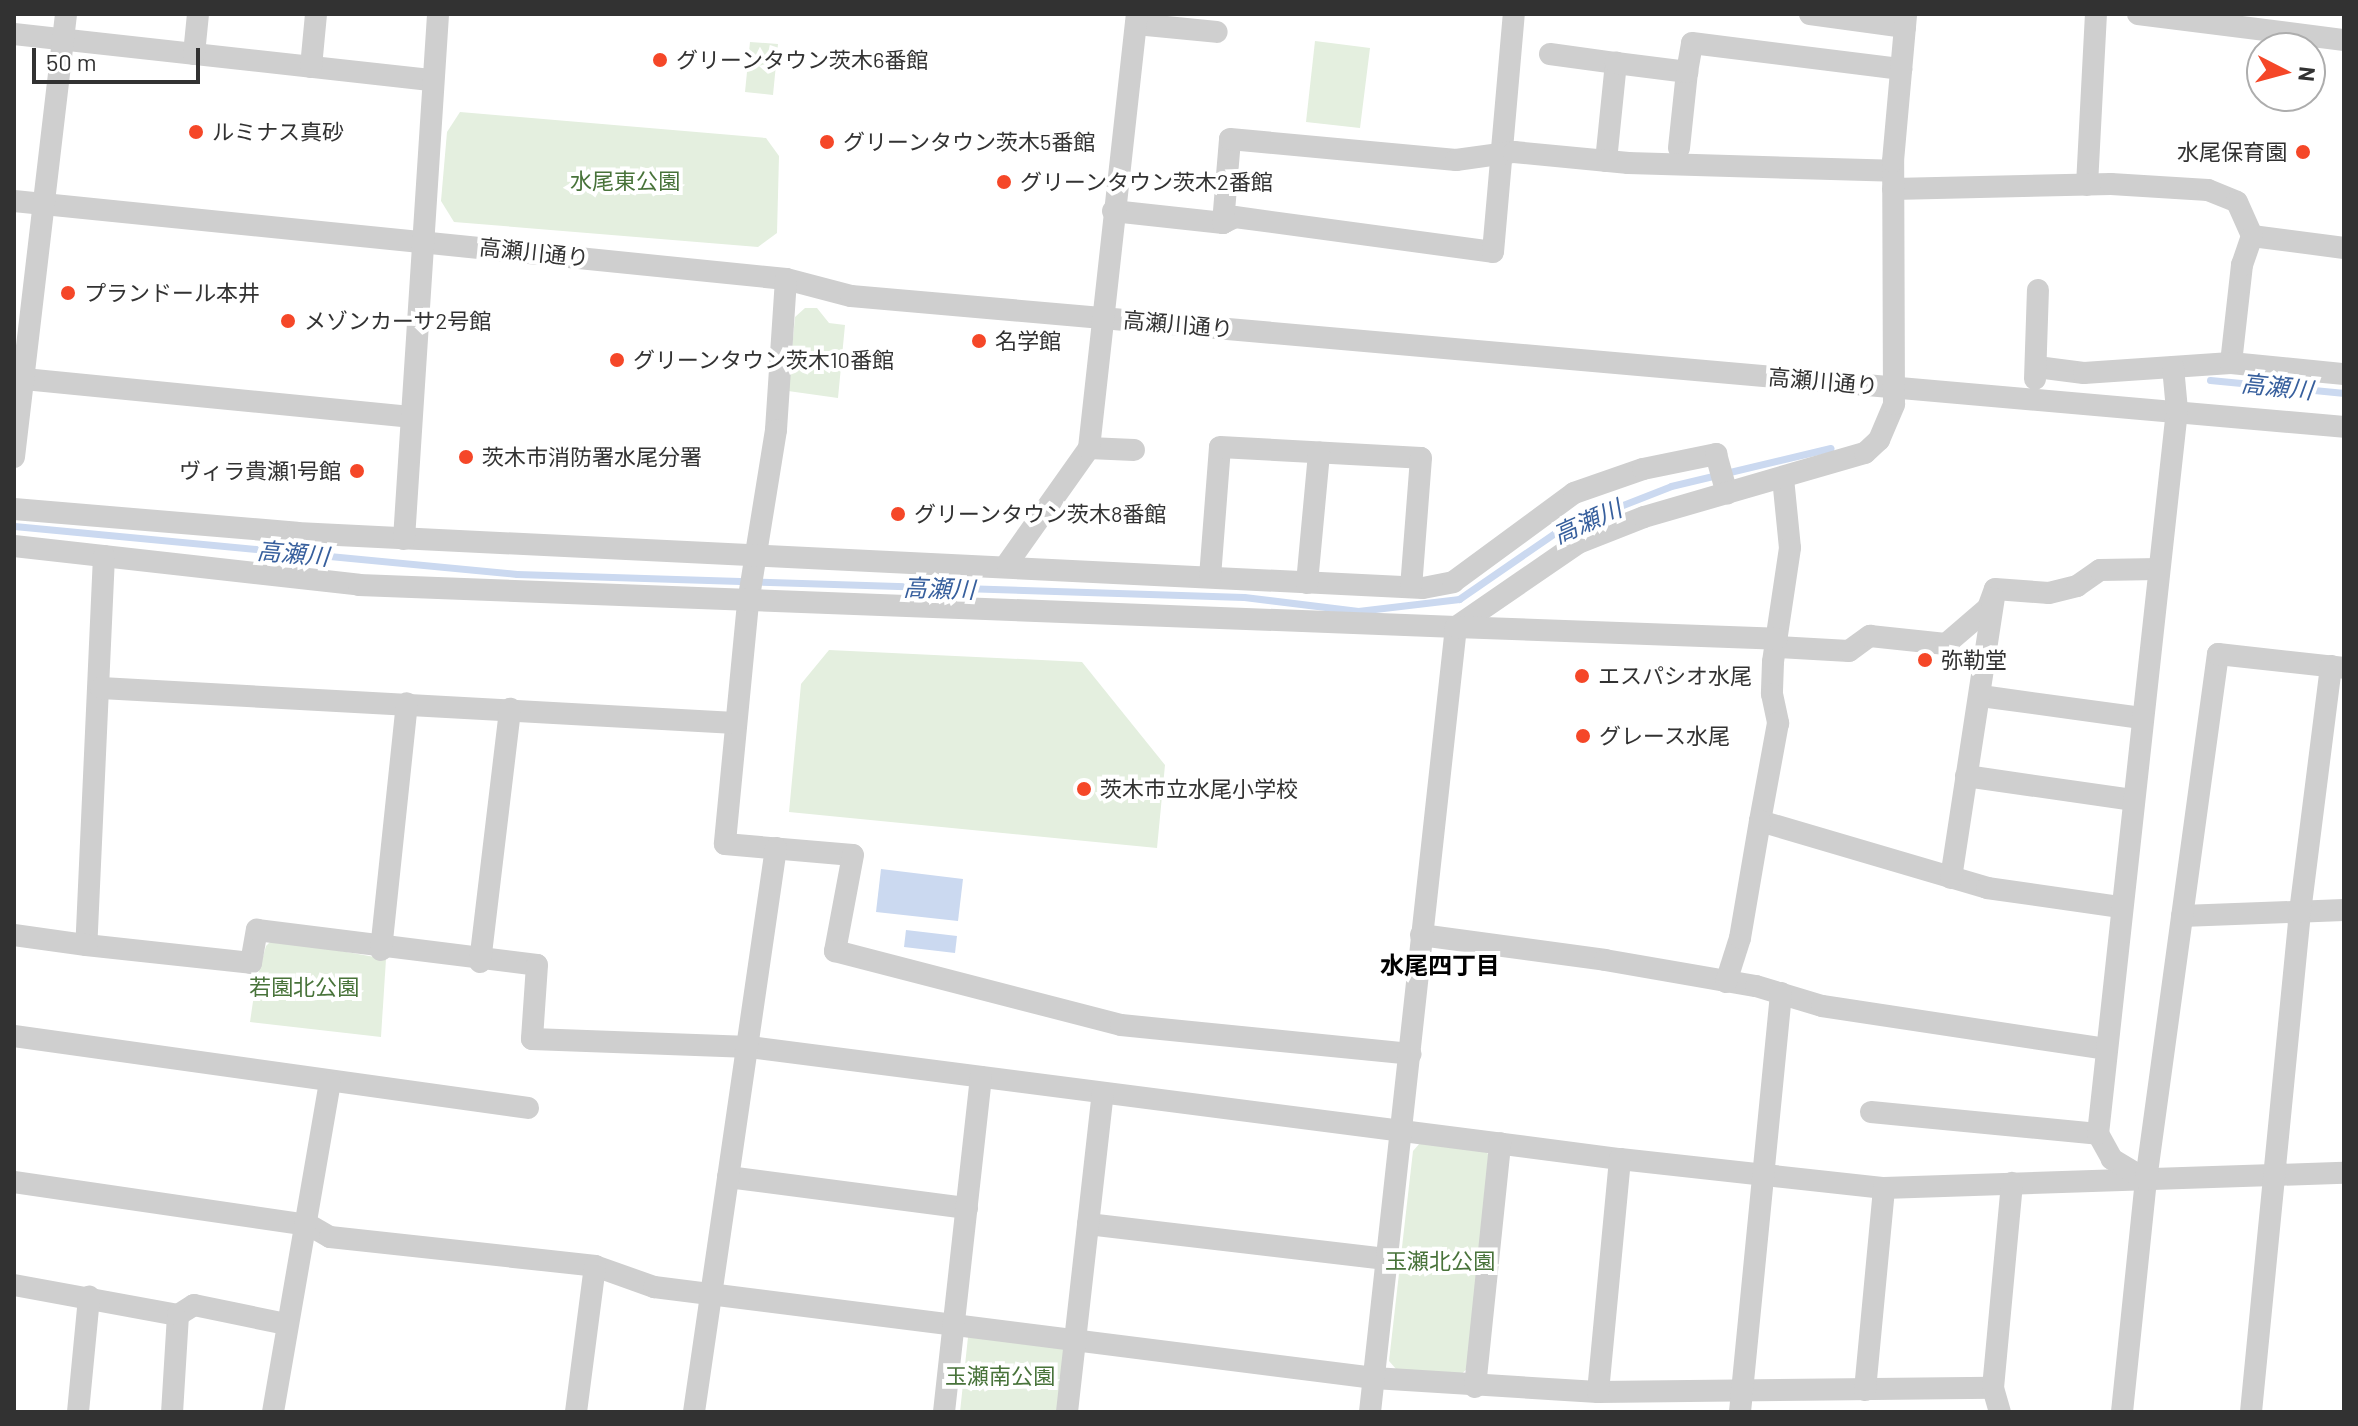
<!DOCTYPE html>
<meta charset="utf-8">
<style>
body{margin:0}
#map{position:relative;width:2358px;height:1426px;overflow:hidden;background:#fff;font-family:Barlow,"Noto Sans JP",sans-serif}
div>[style]{position:absolute}
.green>*{inset:0;background:#e4efdf}
.water>*{inset:0;background:#cbd9f0}
.stream>*{height:7px;margin:-3.5px;padding:0 3.5px;transform-origin:3.5px;border-radius:3.5px;background:#cbd9f0}
.minor>*{height:22px;margin:-11px;padding:0 11px;transform-origin:11px;border-radius:11px;background:#cfcfcf}
.dots>*{width:22px;height:22px;translate:-50% -50%;box-sizing:border-box;border:4px solid #fff;border-radius:50%}
span{translate:-50% -50%;white-space:nowrap;text-align:center;line-height:1.15;-webkit-text-stroke:8px #fff;paint-order:stroke}
.poi-label{font-size:22px;color:#323232}
.left{translate:0 -50%;text-align:left}
.right{translate:-100% -50%;text-align:right}
.park-label{font-size:22px;color:#48733a}
.street-label{font-size:22px;color:#323232}
.water-label{font-size:24px;color:#375f9d;font-style:italic}
.neighbourhood-label{font-size:24px;color:#000;font-weight:700}
.frame{position:absolute;inset:0;border:16px solid #323232;pointer-events:none}
.north{position:absolute;left:2246px;top:32px;width:80px;height:80px;box-sizing:border-box;background:#fff;border:2px solid #adadad;border-radius:50%;rotate:96deg;font-size:22px;font-weight:700;line-height:32px;text-align:center;color:#323232}
.north::after{content:'';display:block;margin:auto;width:28px;height:36px;background:#f54728;clip-path:polygon(50% 0,100% 100%,50% 72%,0 100%)}
.scale{position:absolute;left:32px;top:48px;width:168px;height:36px;box-sizing:border-box;border:4px solid #323232;border-top:0;padding-left:10px;font-size:24px;line-height:28px;white-space:nowrap;color:#323232;-webkit-text-stroke:6px #fff;paint-order:stroke}
</style>
<div id="map">
<div class="green">
<div style="clip-path:polygon(1315px 41px,1370px 48px,1360px 128px,1306px 122px)"></div>
<div style="clip-path:polygon(750px 42px,778px 44px,773px 95px,745px 92px)"></div>
<div style="clip-path:polygon(460px 112px,766px 138px,779px 156px,777px 233px,758px 247px,454px 222px,441px 201px,447px 132px)"></div>
<div style="clip-path:polygon(805px 308px,817px 308px,829px 323px,845px 325px,838px 398px,788px 391px,795px 317px)"></div>
<div style="clip-path:polygon(829px 650px,1082px 662px,1165px 765px,1157px 848px,789px 812px,801px 684px)"></div>
<div style="clip-path:polygon(273px 939px,386px 959px,381px 1037px,250px 1022px,256px 981px,266px 946px)"></div>
<div style="clip-path:polygon(1420px 1143px,1486px 1150px,1491px 1161px,1467px 1369px,1458px 1377px,1396px 1369px,1389px 1361px,1413px 1151px)"></div>
<div style="clip-path:polygon(968px 1337px,1071px 1348px,1064px 1412px,960px 1412px)"></div>
</div>
<div class="water">
<div style="clip-path:polygon(881px 869px,963px 879px,958px 921px,876px 912px)"></div>
<div style="clip-path:polygon(906px 930px,957px 936px,955px 953px,904px 947px)"></div>
</div>
<div class="stream">
<div style="left:2210px;top:380px;width:135px;rotate:5.5deg"></div>
<div style="left:14px;top:526px;width:505px;rotate:5.45deg"></div>
<div style="left:517px;top:574px;width:727px;rotate:1.81deg"></div>
<div style="left:1244px;top:597px;width:115px;rotate:7deg"></div>
<div style="left:1358px;top:611px;width:102px;rotate:-6.8deg"></div>
<div style="left:1459px;top:599px;width:121px;rotate:-34.6deg"></div>
<div style="left:1559px;top:530px;width:120px;rotate:-21.4deg"></div>
<div style="left:1671px;top:486px;width:164px;rotate:-13.4deg"></div>
</div>
<div class="minor">
<div style="left:1810px;top:14px;width:96px;rotate:7.8deg"></div>
<div style="left:2138px;top:14px;width:208px;rotate:7.2deg"></div>
<div style="left:1136px;top:24px;width:81px;rotate:5.6deg"></div>
<div style="left:14px;top:34px;width:421px;rotate:6.3deg"></div>
<div style="left:194px;top:54px;width:40px;rotate:-84.3deg"></div>
<div style="left:1550px;top:54px;width:67px;rotate:7.8deg"></div>
<div style="left:311px;top:67px;width:53px;rotate:-84.6deg"></div>
<div style="left:1679px;top:148px;width:76px;rotate:-84deg"></div>
<div style="left:1606px;top:161px;width:99px;rotate:-84.2deg"></div>
<div style="left:1616px;top:63px;width:72px;rotate:7.2deg"></div>
<div style="left:1687px;top:72px;width:29px;rotate:-80deg"></div>
<div style="left:1692px;top:43px;width:211px;rotate:7.1deg"></div>
<div style="left:2087px;top:185px;width:171px;rotate:-87deg"></div>
<div style="left:1893px;top:189px;width:218px;rotate:-1.3deg"></div>
<div style="left:2111px;top:184px;width:97px;rotate:3.5deg"></div>
<div style="left:2208px;top:190px;width:31px;rotate:22deg"></div>
<div style="left:2237px;top:202px;width:37px;rotate:66deg"></div>
<div style="left:2252px;top:236px;width:93px;rotate:7.4deg"></div>
<div style="left:14px;top:201px;width:776px;rotate:5.77deg"></div>
<div style="left:786px;top:279px;width:67px;rotate:14.7deg"></div>
<div style="left:851px;top:296px;width:1499px;rotate:5.01deg"></div>
<div style="left:1113px;top:211px;width:111px;rotate:6.2deg"></div>
<div style="left:1223px;top:223px;width:13px;rotate:-27deg"></div>
<div style="left:1235px;top:217px;width:260px;rotate:7.7deg"></div>
<div style="left:1493px;top:252px;width:239px;rotate:-85deg"></div>
<div style="left:1223px;top:223px;width:84px;rotate:-85.2deg"></div>
<div style="left:1230px;top:139px;width:227px;rotate:5.3deg"></div>
<div style="left:1456px;top:160px;width:59px;rotate:-7.9deg"></div>
<div style="left:1514px;top:152px;width:115px;rotate:5.5deg"></div>
<div style="left:1628px;top:163px;width:265px;rotate:1.7deg"></div>
<div style="left:786px;top:279px;width:151px;rotate:93.8deg"></div>
<div style="left:776px;top:430px;width:175px;rotate:99.2deg"></div>
<div style="left:748px;top:603px;width:242px;rotate:95.5deg"></div>
<div style="left:725px;top:844px;width:128px;rotate:4.9deg"></div>
<div style="left:853px;top:855px;width:98px;rotate:100.6deg"></div>
<div style="left:835px;top:951px;width:295px;rotate:14.5deg"></div>
<div style="left:1121px;top:1025px;width:291px;rotate:5.7deg"></div>
<div style="left:2231px;top:363px;width:99px;rotate:-83.6deg"></div>
<div style="left:2242px;top:265px;width:31px;rotate:-71deg"></div>
<div style="left:2037px;top:367px;width:47px;rotate:7.3deg"></div>
<div style="left:2084px;top:373px;width:147px;rotate:-3.9deg"></div>
<div style="left:2231px;top:363px;width:114px;rotate:5.6deg"></div>
<div style="left:14px;top:378px;width:398px;rotate:5.6deg"></div>
<div style="left:2035px;top:379px;width:89px;rotate:-88.1deg"></div>
<div style="left:1089px;top:448px;width:45px;rotate:2.5deg"></div>
<div style="left:14px;top:457px;width:446px;rotate:-83.3deg"></div>
<div style="left:1783px;top:478px;width:70px;rotate:84.3deg"></div>
<div style="left:1790px;top:548px;width:115px;rotate:98.5deg"></div>
<div style="left:1773px;top:662px;width:32px;rotate:92deg"></div>
<div style="left:1772px;top:694px;width:30px;rotate:78deg"></div>
<div style="left:1778px;top:723px;width:100px;rotate:100.4deg"></div>
<div style="left:1760px;top:821px;width:237px;rotate:16.4deg"></div>
<div style="left:1987px;top:888px;width:135px;rotate:8.1deg"></div>
<div style="left:14px;top:509px;width:284px;rotate:4.8deg"></div>
<div style="left:297px;top:533px;width:1127px;rotate:2.8deg"></div>
<div style="left:1423px;top:588px;width:31px;rotate:-11deg"></div>
<div style="left:1453px;top:582px;width:150px;rotate:-36.3deg"></div>
<div style="left:1574px;top:493px;width:73px;rotate:-19.2deg"></div>
<div style="left:1643px;top:469px;width:75px;rotate:-11.6deg"></div>
<div style="left:1716px;top:454px;width:41px;rotate:74.6deg"></div>
<div style="left:404px;top:539px;width:526px;rotate:-86.29deg"></div>
<div style="left:14px;top:546px;width:347px;rotate:6.4deg"></div>
<div style="left:359px;top:585px;width:1098px;rotate:2.19deg"></div>
<div style="left:1456px;top:627px;width:148px;rotate:-34.5deg"></div>
<div style="left:1578px;top:543px;width:71px;rotate:-21.5deg"></div>
<div style="left:1644px;top:517px;width:230px;rotate:-16.2deg"></div>
<div style="left:1865px;top:453px;width:19px;rotate:-43deg"></div>
<div style="left:1879px;top:440px;width:39px;rotate:-67deg"></div>
<div style="left:1894px;top:404px;width:243px;rotate:-90.2deg"></div>
<div style="left:1893px;top:161px;width:148px;rotate:-84.9deg"></div>
<div style="left:104px;top:556px;width:389px;rotate:92.6deg"></div>
<div style="left:86px;top:945px;width:166px;rotate:6.2deg"></div>
<div style="left:251px;top:963px;width:34px;rotate:-80deg"></div>
<div style="left:257px;top:930px;width:282px;rotate:7.1deg"></div>
<div style="left:537px;top:965px;width:74px;rotate:93.9deg"></div>
<div style="left:532px;top:1039px;width:218px;rotate:2.1deg"></div>
<div style="left:750px;top:1047px;width:877px;rotate:7.34deg"></div>
<div style="left:1620px;top:1159px;width:266px;rotate:6.3deg"></div>
<div style="left:1884px;top:1188px;width:460px;rotate:-1.9deg"></div>
<div style="left:1007px;top:564px;width:142px;rotate:-54.7deg"></div>
<div style="left:1089px;top:448px;width:437px;rotate:-83.7deg"></div>
<div style="left:1210px;top:577px;width:130px;rotate:-85.6deg"></div>
<div style="left:1220px;top:447px;width:201px;rotate:3.1deg"></div>
<div style="left:1421px;top:458px;width:129px;rotate:94.4deg"></div>
<div style="left:1307px;top:583px;width:131px;rotate:-84.7deg"></div>
<div style="left:1776px;top:647px;width:73px;rotate:3.1deg"></div>
<div style="left:1849px;top:651px;width:26px;rotate:-36deg"></div>
<div style="left:1870px;top:636px;width:76px;rotate:6deg"></div>
<div style="left:1946px;top:644px;width:55px;rotate:-40.6deg"></div>
<div style="left:1988px;top:608px;width:20px;rotate:-70deg"></div>
<div style="left:1995px;top:589px;width:54px;rotate:4.2deg"></div>
<div style="left:2049px;top:593px;width:29px;rotate:-14deg"></div>
<div style="left:2077px;top:586px;width:28px;rotate:-35deg"></div>
<div style="left:2100px;top:570px;width:59px;rotate:-1deg"></div>
<div style="left:101px;top:688px;width:635px;rotate:3.16deg"></div>
<div style="left:1981px;top:696px;width:162px;rotate:7.8deg"></div>
<div style="left:1966px;top:776px;width:168px;rotate:8.2deg"></div>
<div style="left:1951px;top:878px;width:283px;rotate:-81.3deg"></div>
<div style="left:2182px;top:916px;width:162px;rotate:-2.1deg"></div>
<div style="left:14px;top:935px;width:73px;rotate:7.9deg"></div>
<div style="left:1421px;top:935px;width:186px;rotate:7.7deg"></div>
<div style="left:1605px;top:960px;width:153px;rotate:9.8deg"></div>
<div style="left:1756px;top:986px;width:69px;rotate:16.9deg"></div>
<div style="left:1822px;top:1006px;width:287px;rotate:8.6deg"></div>
<div style="left:381px;top:950px;width:248px;rotate:-84deg"></div>
<div style="left:480px;top:962px;width:255px;rotate:-83.2deg"></div>
<div style="left:1726px;top:982px;width:46px;rotate:-72.3deg"></div>
<div style="left:1740px;top:938px;width:119px;rotate:-80.3deg"></div>
<div style="left:14px;top:1036px;width:519px;rotate:7.97deg"></div>
<div style="left:1871px;top:1112px;width:228px;rotate:5.5deg"></div>
<div style="left:728px;top:1177px;width:241px;rotate:7.4deg"></div>
<div style="left:2145px;top:1179px;width:39px;rotate:-149deg"></div>
<div style="left:2112px;top:1159px;width:29px;rotate:-119deg"></div>
<div style="left:2098px;top:1134px;width:728px;rotate:-83.77deg"></div>
<div style="left:2177px;top:410px;width:43px;rotate:-95.3deg"></div>
<div style="left:14px;top:1182px;width:298px;rotate:8.3deg"></div>
<div style="left:309px;top:1225px;width:24px;rotate:30deg"></div>
<div style="left:330px;top:1237px;width:267px;rotate:6.2deg"></div>
<div style="left:595px;top:1266px;width:63px;rotate:19.6deg"></div>
<div style="left:654px;top:1287px;width:726px;rotate:7.2deg"></div>
<div style="left:1374px;top:1378px;width:224px;rotate:3.6deg"></div>
<div style="left:1598px;top:1392px;width:395px;rotate:-0.6deg"></div>
<div style="left:1993px;top:1388px;width:25px;rotate:74deg"></div>
<div style="left:1088px;top:1224px;width:300px;rotate:6.7deg"></div>
<div style="left:14px;top:1285px;width:167px;rotate:10.4deg"></div>
<div style="left:178px;top:1315px;width:97px;rotate:93.5deg"></div>
<div style="left:178px;top:1315px;width:19px;rotate:-32deg"></div>
<div style="left:194px;top:1305px;width:94px;rotate:11.7deg"></div>
<div style="left:1475px;top:1387px;width:245px;rotate:-84.1deg"></div>
<div style="left:1993px;top:1388px;width:206px;rotate:-84.7deg"></div>
<div style="left:1865px;top:1390px;width:203px;rotate:-84.6deg"></div>
<div style="left:1598px;top:1392px;width:234px;rotate:-84.6deg"></div>
<div style="left:78px;top:1412px;width:116px;rotate:-84.5deg"></div>
<div style="left:273px;top:1412px;width:334px;rotate:-80.2deg"></div>
<div style="left:576px;top:1412px;width:147px;rotate:-82.6deg"></div>
<div style="left:694px;top:1412px;width:570px;rotate:-81.73deg"></div>
<div style="left:944px;top:1412px;width:337px;rotate:-83.7deg"></div>
<div style="left:1067px;top:1412px;width:321px;rotate:-83.6deg"></div>
<div style="left:1370px;top:1412px;width:790px;rotate:-83.75deg"></div>
<div style="left:1456px;top:627px;width:321px;rotate:2.1deg"></div>
<div style="left:1740px;top:1412px;width:421px;rotate:-84.4deg"></div>
<div style="left:2122px;top:1412px;width:233px;rotate:-84.1deg"></div>
<div style="left:2146px;top:1180px;width:531px;rotate:-82.21deg"></div>
<div style="left:2218px;top:654px;width:127px;rotate:6.3deg"></div>
<div style="left:2251px;top:1412px;width:502px;rotate:-84.4deg"></div>
<div style="left:2300px;top:912px;width:248px;rotate:-82.8deg"></div>
</div>
<div class="dots">
<div style="left:660px;top:60px;background:#f54728"></div>
<div style="left:196px;top:132px;background:#f54728"></div>
<div style="left:827px;top:142px;background:#f54728"></div>
<div style="left:2303px;top:152px;background:#f54728"></div>
<div style="left:1004px;top:182px;background:#f54728"></div>
<div style="left:68px;top:293px;background:#f54728"></div>
<div style="left:288px;top:321px;background:#f54728"></div>
<div style="left:979px;top:341px;background:#f54728"></div>
<div style="left:617px;top:360px;background:#f54728"></div>
<div style="left:466px;top:457px;background:#f54728"></div>
<div style="left:357px;top:471px;background:#f54728"></div>
<div style="left:898px;top:514px;background:#f54728"></div>
<div style="left:1925px;top:660px;background:#f54728"></div>
<div style="left:1582px;top:676px;background:#f54728"></div>
<div style="left:1583px;top:736px;background:#f54728"></div>
<div style="left:1084px;top:789px;background:#f54728"></div>
</div>
<div class="poi-label">
<span class="left" style="left:676px;top:60px">グリーンタウン茨木6番館</span>
<span class="left" style="left:212px;top:132px">ルミナス真砂</span>
<span class="left" style="left:843px;top:142px">グリーンタウン茨木5番館</span>
<span class="right" style="left:2287px;top:152px">水尾保育園</span>
<span class="left" style="left:1020px;top:182px">グリーンタウン茨木2番館</span>
<span class="left" style="left:84px;top:293px">プランドール本井</span>
<span class="left" style="left:304px;top:321px">メゾンカーサ2号館</span>
<span class="left" style="left:995px;top:341px">名学館</span>
<span class="left" style="left:633px;top:360px">グリーンタウン茨木10番館</span>
<span class="left" style="left:482px;top:457px">茨木市消防署水尾分署</span>
<span class="right" style="left:341px;top:471px">ヴィラ貴瀬1号館</span>
<span class="left" style="left:914px;top:514px">グリーンタウン茨木8番館</span>
<span class="left" style="left:1941px;top:660px">弥勒堂</span>
<span class="left" style="left:1598px;top:676px">エスパシオ水尾</span>
<span class="left" style="left:1599px;top:736px">グレース水尾</span>
<span class="left" style="left:1100px;top:789px">茨木市立水尾小学校</span>
</div>
<div class="park-label">
<span style="left:625px;top:181px">水尾東公園</span>
<span style="left:304px;top:987px">若園北公園</span>
<span style="left:1440px;top:1261px">玉瀬北公園</span>
<span style="left:1000px;top:1376px">玉瀬南公園</span>
</div>
<div class="street-label">
<span style="left:534px;top:252px;rotate:6deg">高瀬川通り</span>
<span style="left:1178px;top:324px;rotate:5deg">高瀬川通り</span>
<span style="left:1823px;top:381px;rotate:5deg">高瀬川通り</span>
</div>
<div class="water-label">
<span style="left:2277px;top:386px;rotate:6deg">高瀬川</span>
<span style="left:1587px;top:521px;rotate:-24deg">高瀬川</span>
<span style="left:293px;top:553px;rotate:5deg">高瀬川</span>
<span style="left:939px;top:588px;rotate:2deg">高瀬川</span>
</div>
<div class="neighbourhood-label">
<span style="left:1440px;top:965px">水尾四丁目</span>
</div>
<div class="frame"></div>
<div class="north">N</div>
<div class="scale">50 m</div>
</div>
